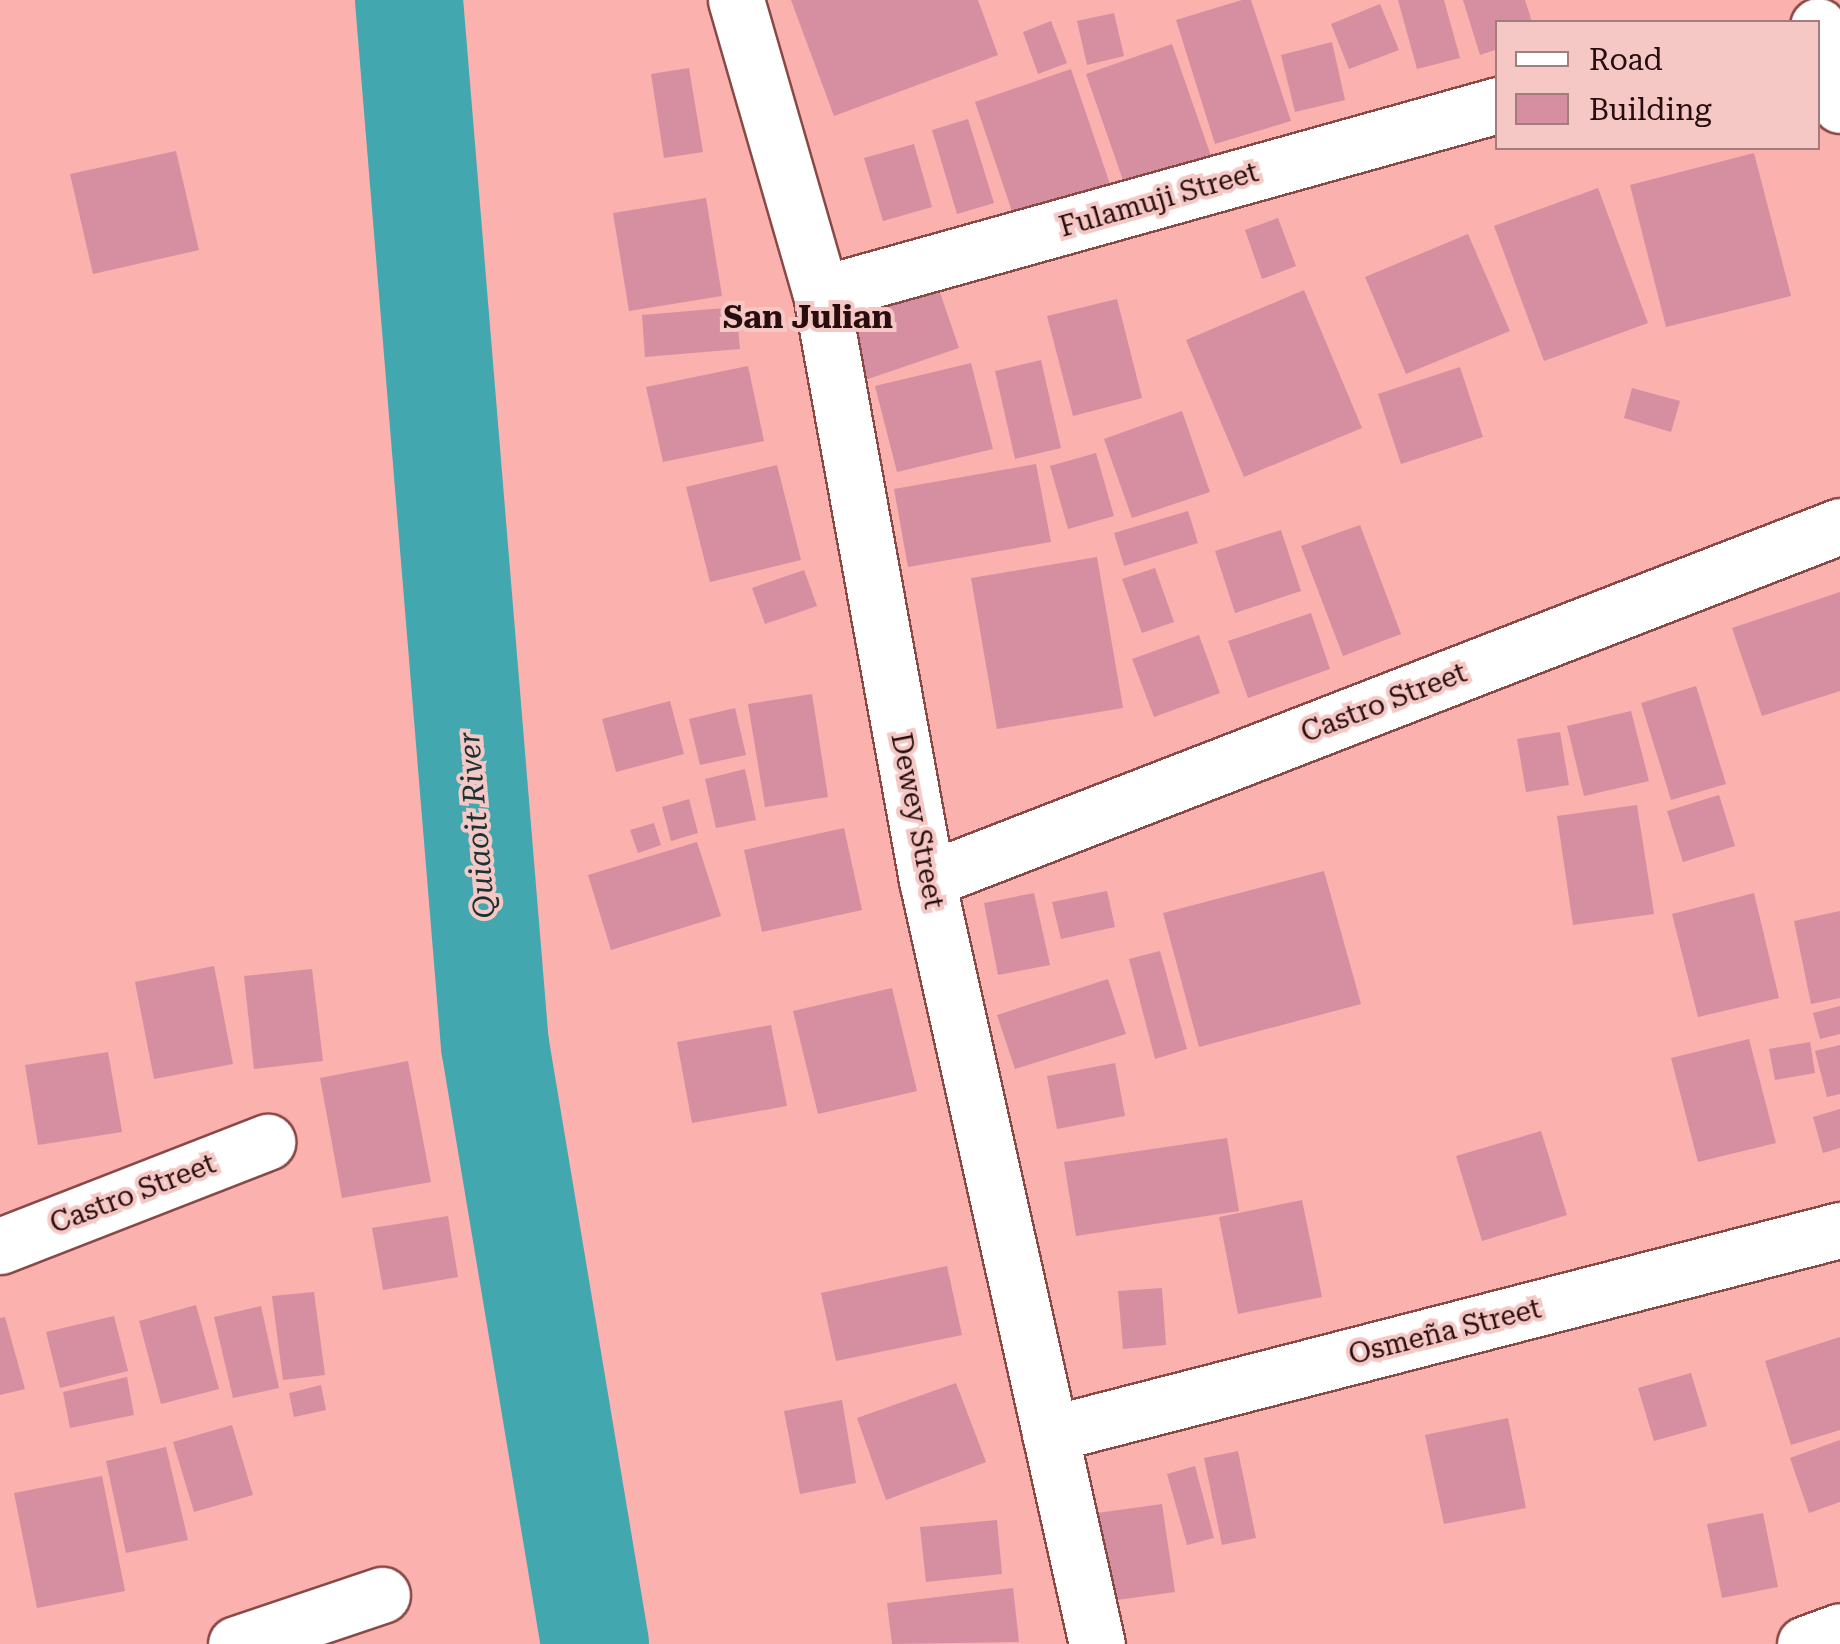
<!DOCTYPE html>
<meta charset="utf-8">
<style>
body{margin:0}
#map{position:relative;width:1840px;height:1644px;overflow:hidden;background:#fbb1ad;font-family:"Roboto Serif",serif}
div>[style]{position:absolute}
.river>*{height:108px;margin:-54px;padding:0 54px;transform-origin:54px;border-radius:54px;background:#42a7af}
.building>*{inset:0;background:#d58fa1}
.roads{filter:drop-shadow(2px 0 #884947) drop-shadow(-2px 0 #884947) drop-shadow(0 2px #884947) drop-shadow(0 -2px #884947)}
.street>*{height:55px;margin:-27.5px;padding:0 27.5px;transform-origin:27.5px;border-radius:27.5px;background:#fff}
span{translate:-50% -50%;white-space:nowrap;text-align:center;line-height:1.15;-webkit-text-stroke:8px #f5c8c5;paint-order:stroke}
.street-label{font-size:28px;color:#270d0d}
.water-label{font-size:30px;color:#1b3234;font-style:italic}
.quarter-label{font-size:32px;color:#270d0d;font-weight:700}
.legend{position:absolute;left:1495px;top:20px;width:325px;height:130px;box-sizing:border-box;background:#f5c8c5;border:2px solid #a37d7b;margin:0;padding:12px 18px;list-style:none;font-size:30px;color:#270d0d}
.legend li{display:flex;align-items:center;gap:20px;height:50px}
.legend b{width:50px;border:2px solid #a37d7b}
</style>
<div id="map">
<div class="river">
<div style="left:409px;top:0;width:1049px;rotate:85.3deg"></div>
<div style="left:495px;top:1045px;width:607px;rotate:80.52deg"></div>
</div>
<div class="building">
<div style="clip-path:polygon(791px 0,978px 0,998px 55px,834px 116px)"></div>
<div style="clip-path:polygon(1242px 0,1251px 0,1291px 121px,1215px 144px,1176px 20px)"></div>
<div style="clip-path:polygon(1398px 0,1444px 0,1460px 58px,1417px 69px)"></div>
<div style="clip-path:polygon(1463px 0,1525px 0,1532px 22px,1498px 22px,1498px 49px,1480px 55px)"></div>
<div style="clip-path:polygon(1380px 4px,1399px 50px,1349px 69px,1331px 24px)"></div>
<div style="clip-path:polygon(1114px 13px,1124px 56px,1087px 65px,1077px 21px)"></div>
<div style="clip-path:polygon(1051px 21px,1067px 63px,1038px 74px,1023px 32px)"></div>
<div style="clip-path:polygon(1332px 42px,1345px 100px,1295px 112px,1281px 55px)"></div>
<div style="clip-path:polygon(1172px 44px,1211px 156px,1125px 186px,1086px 74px)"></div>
<div style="clip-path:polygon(689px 68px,703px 152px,664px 158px,651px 74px)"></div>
<div style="clip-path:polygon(1071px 69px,1112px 190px,1016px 223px,975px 102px)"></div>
<div style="clip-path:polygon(968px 119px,994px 203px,957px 214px,932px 130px)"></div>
<div style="clip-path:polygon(914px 144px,932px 207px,883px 221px,864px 158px)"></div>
<div style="clip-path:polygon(176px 151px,199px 250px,93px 274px,70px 174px)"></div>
<div style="clip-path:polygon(1754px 153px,1791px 296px,1666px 327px,1630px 185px)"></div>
<div style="clip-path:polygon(1598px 188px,1648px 323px,1544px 361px,1494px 226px)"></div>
<div style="clip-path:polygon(706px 198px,722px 296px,629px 311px,613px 213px)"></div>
<div style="clip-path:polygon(1278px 218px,1296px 266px,1262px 279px,1245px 230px)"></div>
<div style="clip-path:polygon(1468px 234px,1510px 331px,1406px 374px,1365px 277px)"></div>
<div style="clip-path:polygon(936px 281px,959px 348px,865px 380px,842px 313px)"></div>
<div style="clip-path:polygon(1304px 290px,1362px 428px,1244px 477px,1186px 340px)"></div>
<div style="clip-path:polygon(1117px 299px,1142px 398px,1073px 416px,1047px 316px)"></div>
<div style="clip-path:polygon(736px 307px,740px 349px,645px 357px,642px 315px)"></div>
<div style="clip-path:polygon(1041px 360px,1061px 448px,1015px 459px,995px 371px)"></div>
<div style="clip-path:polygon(971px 363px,993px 449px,897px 472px,875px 386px)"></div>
<div style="clip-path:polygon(748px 366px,764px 441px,663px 462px,646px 387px)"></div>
<div style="clip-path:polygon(1460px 367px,1483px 437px,1401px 464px,1378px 394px)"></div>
<div style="clip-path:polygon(1632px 388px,1680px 401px,1671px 432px,1624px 418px)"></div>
<div style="clip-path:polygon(1182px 411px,1210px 492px,1132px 518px,1104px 439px)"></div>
<div style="clip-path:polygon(1096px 453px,1114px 516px,1068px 529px,1050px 466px)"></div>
<div style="clip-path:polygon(1036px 464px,1051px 542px,908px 567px,894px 489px)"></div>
<div style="clip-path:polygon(777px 465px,801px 560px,710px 582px,686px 487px)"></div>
<div style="clip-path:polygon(1188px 511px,1198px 543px,1124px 566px,1114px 533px)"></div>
<div style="clip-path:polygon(1360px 525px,1401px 634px,1343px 656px,1301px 546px)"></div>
<div style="clip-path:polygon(1281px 530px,1301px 591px,1235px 613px,1215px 551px)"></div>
<div style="clip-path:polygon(1097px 557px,1123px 708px,997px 729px,971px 578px)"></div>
<div style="clip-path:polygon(1155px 568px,1174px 622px,1142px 633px,1122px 579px)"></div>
<div style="clip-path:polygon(804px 570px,817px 606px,765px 624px,752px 588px)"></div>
<div style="clip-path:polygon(1840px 592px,1840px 691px,1762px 716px,1732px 628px)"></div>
<div style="clip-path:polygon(1311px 613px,1330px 669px,1248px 698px,1228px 641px)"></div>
<div style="clip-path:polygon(1199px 635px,1220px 693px,1154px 717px,1132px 659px)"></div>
<div style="clip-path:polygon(1696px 686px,1726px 784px,1671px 800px,1641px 703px)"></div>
<div style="clip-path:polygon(812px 694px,828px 797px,765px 807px,748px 704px)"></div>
<div style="clip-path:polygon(670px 701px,684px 754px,616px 772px,602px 719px)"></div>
<div style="clip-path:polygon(735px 708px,746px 755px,700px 765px,689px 719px)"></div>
<div style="clip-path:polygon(1631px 711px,1649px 781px,1584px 796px,1567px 726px)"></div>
<div style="clip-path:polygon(1560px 732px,1569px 785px,1526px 792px,1517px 739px)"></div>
<div style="clip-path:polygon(745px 769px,756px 820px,716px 828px,705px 779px)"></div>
<div style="clip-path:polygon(1719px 795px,1735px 846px,1683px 862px,1667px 811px)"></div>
<div style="clip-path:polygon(689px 799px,698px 833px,671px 841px,662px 807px)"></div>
<div style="clip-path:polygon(1637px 805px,1654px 914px,1573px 925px,1557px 816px)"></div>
<div style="clip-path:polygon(654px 823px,661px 845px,638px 853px,630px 830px)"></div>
<div style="clip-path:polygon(844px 828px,862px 910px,762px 932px,744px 850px)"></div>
<div style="clip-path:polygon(697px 842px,721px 916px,611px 950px,588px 875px)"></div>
<div style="clip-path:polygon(1324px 871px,1361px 1004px,1199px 1047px,1163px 913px)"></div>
<div style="clip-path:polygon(1107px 891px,1115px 927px,1061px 939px,1052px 902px)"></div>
<div style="clip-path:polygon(1034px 893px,1050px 965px,998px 975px,984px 903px)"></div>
<div style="clip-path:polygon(1754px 893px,1779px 998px,1698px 1017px,1672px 914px)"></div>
<div style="clip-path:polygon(1840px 911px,1840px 998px,1811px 1004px,1794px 921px)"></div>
<div style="clip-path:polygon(1160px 951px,1187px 1049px,1155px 1059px,1129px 959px)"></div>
<div style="clip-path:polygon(214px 966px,233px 1064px,154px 1079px,135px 982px)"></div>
<div style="clip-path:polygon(312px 969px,323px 1061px,254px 1069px,244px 976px)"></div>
<div style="clip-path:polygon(1108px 979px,1126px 1034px,1015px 1069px,997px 1015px)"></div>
<div style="clip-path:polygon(892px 988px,917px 1091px,818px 1114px,793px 1011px)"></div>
<div style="clip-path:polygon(1840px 1006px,1840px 1034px,1820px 1039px,1813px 1013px)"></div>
<div style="clip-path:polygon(771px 1025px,787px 1106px,692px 1123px,677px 1042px)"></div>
<div style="clip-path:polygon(1749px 1039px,1776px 1143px,1698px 1162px,1671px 1058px)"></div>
<div style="clip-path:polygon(1810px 1042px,1815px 1073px,1775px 1080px,1769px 1049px)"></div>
<div style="clip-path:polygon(1840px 1045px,1840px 1094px,1827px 1097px,1815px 1051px)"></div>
<div style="clip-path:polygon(108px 1052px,122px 1132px,38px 1145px,25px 1065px)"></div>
<div style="clip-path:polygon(408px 1061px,431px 1182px,342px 1198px,320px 1078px)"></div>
<div style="clip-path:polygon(1115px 1063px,1125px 1116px,1057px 1129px,1047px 1076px)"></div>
<div style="clip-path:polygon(1840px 1109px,1840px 1148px,1823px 1153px,1813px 1117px)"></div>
<div style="clip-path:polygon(1541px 1131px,1567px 1215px,1482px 1241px,1456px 1156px)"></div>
<div style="clip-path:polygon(1227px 1138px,1239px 1211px,1076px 1236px,1064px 1162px)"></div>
<div style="clip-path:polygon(1302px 1200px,1322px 1297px,1238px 1314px,1219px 1217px)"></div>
<div style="clip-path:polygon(448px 1216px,458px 1277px,383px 1290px,372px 1228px)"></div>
<div style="clip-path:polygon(947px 1266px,962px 1335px,836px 1361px,821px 1293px)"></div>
<div style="clip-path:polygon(1162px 1288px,1166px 1345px,1123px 1349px,1118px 1291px)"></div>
<div style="clip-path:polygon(314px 1292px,325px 1375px,283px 1380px,272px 1296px)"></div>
<div style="clip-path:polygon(196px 1305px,219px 1389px,161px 1404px,139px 1321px)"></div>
<div style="clip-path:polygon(261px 1306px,279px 1388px,233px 1398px,214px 1317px)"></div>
<div style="clip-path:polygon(114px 1316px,128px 1371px,60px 1388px,46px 1332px)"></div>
<div style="clip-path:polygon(5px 1317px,25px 1389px,0 1395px,0 1318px)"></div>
<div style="clip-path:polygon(1840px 1337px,1840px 1430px,1791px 1445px,1765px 1361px)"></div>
<div style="clip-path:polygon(1691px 1373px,1707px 1426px,1654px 1441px,1638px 1388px)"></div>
<div style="clip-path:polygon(127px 1377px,134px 1415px,70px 1428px,63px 1392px)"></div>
<div style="clip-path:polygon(956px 1383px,986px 1462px,886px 1500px,857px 1418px)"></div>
<div style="clip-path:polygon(321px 1385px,326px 1410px,294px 1417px,289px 1393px)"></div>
<div style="clip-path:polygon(842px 1400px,856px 1483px,800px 1494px,784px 1411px)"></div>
<div style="clip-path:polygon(1508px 1418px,1526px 1508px,1444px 1524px,1425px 1435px)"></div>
<div style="clip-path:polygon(232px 1425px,253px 1495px,194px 1512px,173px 1442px)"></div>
<div style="clip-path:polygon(1840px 1440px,1840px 1502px,1809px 1513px,1790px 1458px)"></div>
<div style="clip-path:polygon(166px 1447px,188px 1540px,126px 1553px,106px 1461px)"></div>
<div style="clip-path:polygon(1238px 1451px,1256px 1538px,1222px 1545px,1204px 1458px)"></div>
<div style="clip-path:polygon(1195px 1466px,1214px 1538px,1187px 1545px,1167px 1474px)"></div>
<div style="clip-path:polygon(102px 1476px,125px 1591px,37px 1608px,14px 1493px)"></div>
<div style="clip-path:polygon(1162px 1504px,1175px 1592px,1110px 1601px,1097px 1513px)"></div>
<div style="clip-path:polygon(1763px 1513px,1778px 1587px,1722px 1598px,1707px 1524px)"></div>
<div style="clip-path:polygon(997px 1520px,1002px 1574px,926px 1582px,920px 1527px)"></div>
<div style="clip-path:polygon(1013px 1588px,1019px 1642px,892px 1644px,887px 1603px)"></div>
</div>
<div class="roads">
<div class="street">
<div style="left:736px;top:0;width:306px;rotate:73.9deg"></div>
<div style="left:821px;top:294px;width:596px;rotate:79.75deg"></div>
<div style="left:927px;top:880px;width:783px;rotate:77.46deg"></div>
<div style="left:1818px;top:26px;width:82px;rotate:74.4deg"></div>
<div style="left:821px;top:294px;width:703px;rotate:-15.6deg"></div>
<div style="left:927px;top:880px;width:979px;rotate:-21.19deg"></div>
<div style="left:0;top:1246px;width:287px;rotate:-21.3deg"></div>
<div style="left:1050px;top:1434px;width:816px;rotate:-14.48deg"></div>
<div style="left:236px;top:1644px;width:154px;rotate:-18.6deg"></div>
<div style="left:1805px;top:1644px;width:37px;rotate:-20deg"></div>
</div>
</div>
<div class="street-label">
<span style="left:1159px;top:200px;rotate:-16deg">Fulamuji Street</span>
<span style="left:1384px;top:703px;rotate:-21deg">Castro Street</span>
<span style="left:917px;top:821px;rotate:79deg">Dewey Street</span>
<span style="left:133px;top:1194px;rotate:-21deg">Castro Street</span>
<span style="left:1445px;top:1332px;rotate:-14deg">Osmeña Street</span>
</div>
<div class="water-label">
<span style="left:477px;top:825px;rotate:-95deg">Quiaoit River</span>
</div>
<div class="quarter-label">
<span style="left:808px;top:317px">San Julian</span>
</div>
<ul class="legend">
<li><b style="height:12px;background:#fff"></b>Road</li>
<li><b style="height:28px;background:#d58fa1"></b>Building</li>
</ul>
</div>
